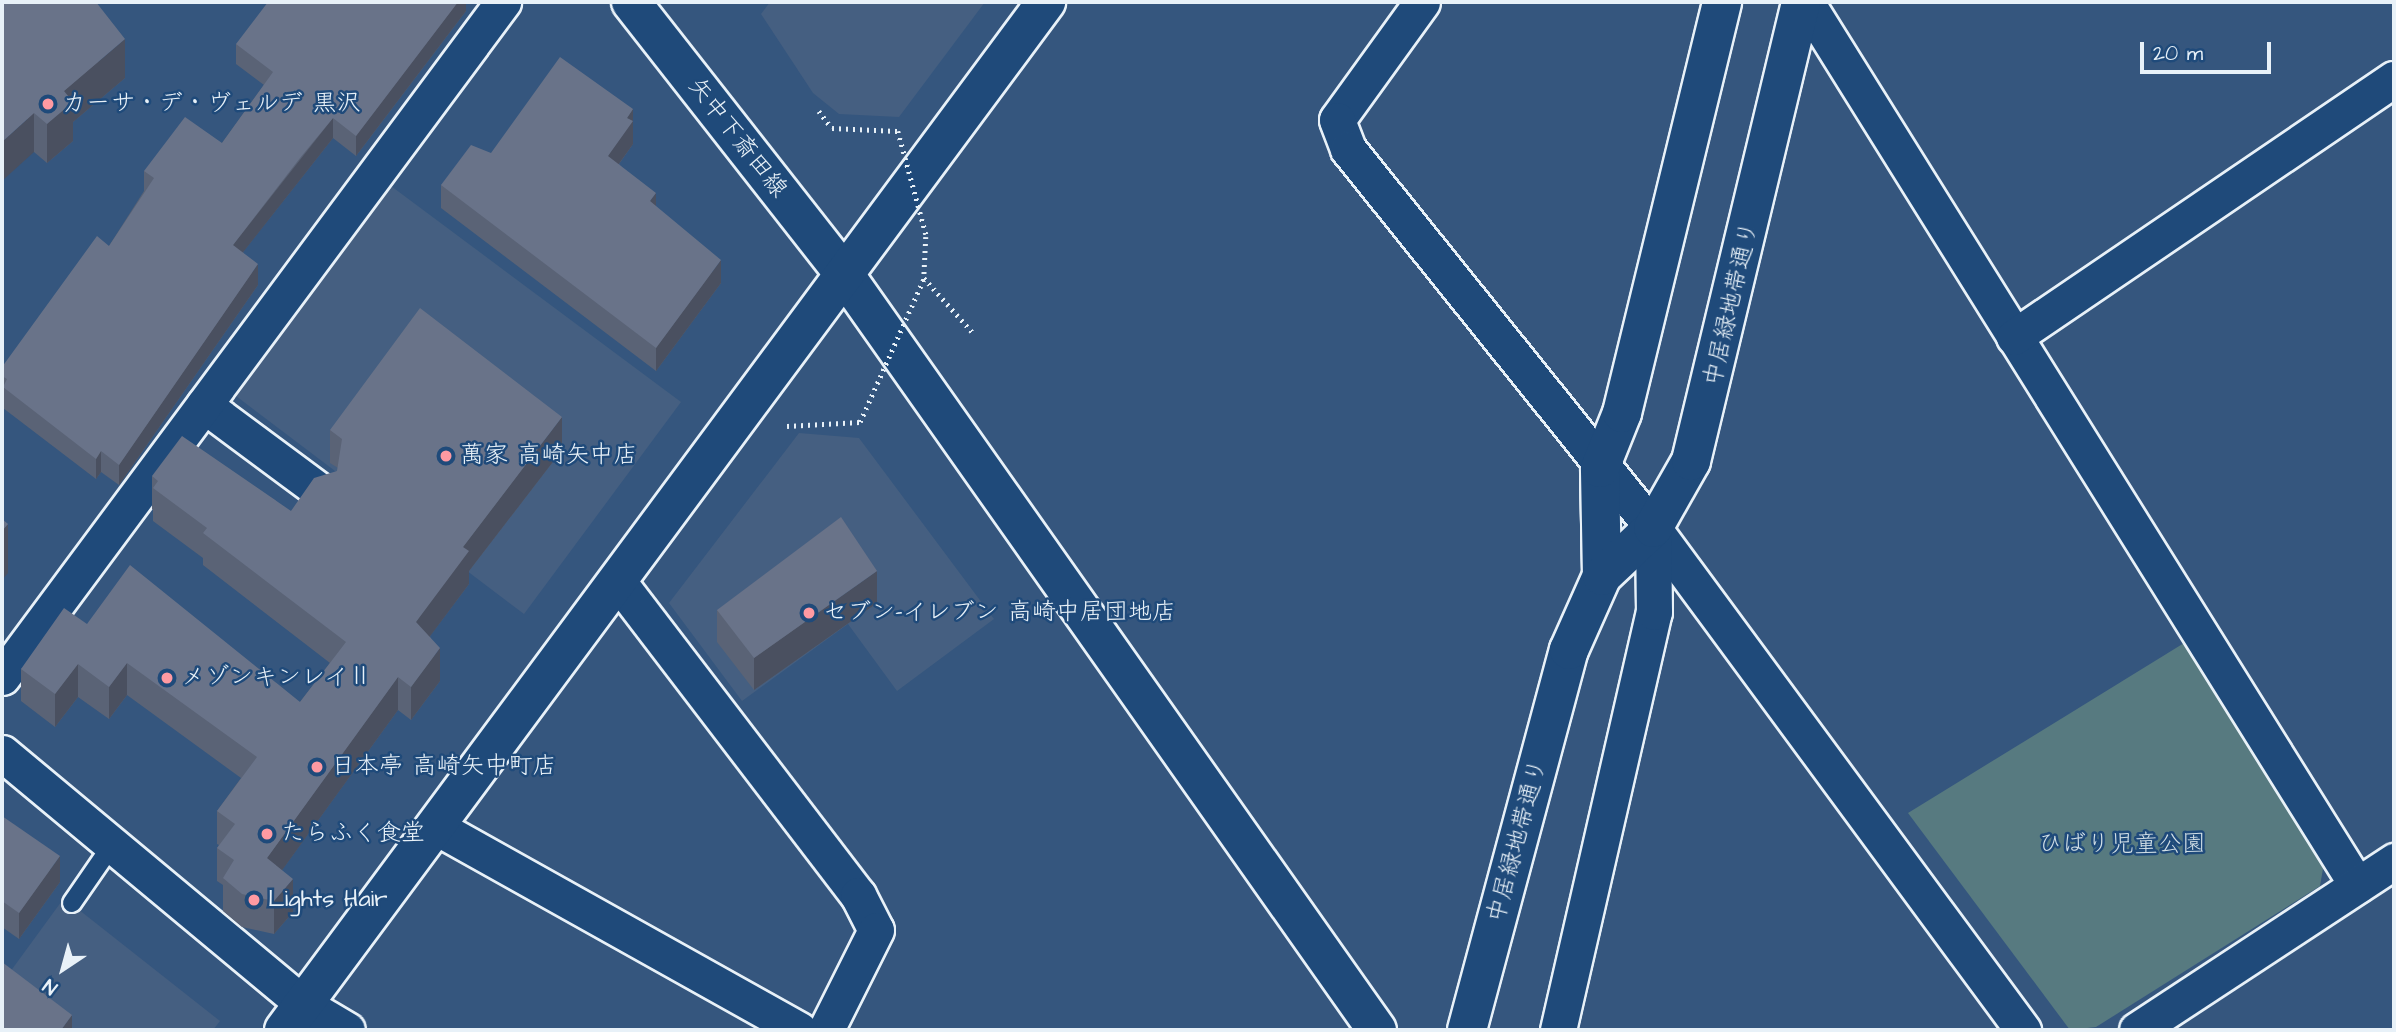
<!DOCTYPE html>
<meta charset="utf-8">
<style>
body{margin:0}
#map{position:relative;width:2396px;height:1032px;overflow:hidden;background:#35567e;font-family:"Architects Daughter","Klee One",sans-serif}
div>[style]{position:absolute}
.built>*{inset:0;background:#455f81}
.green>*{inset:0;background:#577a80}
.path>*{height:4.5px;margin-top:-2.25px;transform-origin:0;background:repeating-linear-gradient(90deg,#e8f1f8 0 2px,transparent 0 7px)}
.roads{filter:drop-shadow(2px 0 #e8f1f8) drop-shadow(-2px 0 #e8f1f8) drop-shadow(0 2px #e8f1f8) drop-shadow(0 -2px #e8f1f8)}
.lane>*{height:18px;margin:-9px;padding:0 9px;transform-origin:9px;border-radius:9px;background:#1f4a7a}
.street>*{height:35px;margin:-17.5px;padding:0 17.5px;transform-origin:17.5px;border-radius:17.5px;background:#1f4a7a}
.secondary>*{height:38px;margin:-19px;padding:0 19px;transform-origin:19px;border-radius:19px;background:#1f4a7a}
.path-bridge>*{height:4.5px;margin-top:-2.25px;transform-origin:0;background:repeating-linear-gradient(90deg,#e8f1f8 0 2px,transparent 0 7px)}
.wall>*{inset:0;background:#5a6376}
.shaded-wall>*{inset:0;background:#4a5060}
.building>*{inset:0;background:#697389}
.dots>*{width:19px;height:19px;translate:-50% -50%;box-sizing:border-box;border:4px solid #1f4a7a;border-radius:50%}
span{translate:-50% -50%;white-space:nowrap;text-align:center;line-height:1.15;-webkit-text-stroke:5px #1f4a7a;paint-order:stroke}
.poi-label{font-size:24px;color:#e8f1f8}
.left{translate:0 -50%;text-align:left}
.street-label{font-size:24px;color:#e8f1f8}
.park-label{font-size:24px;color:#d2dfe6}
.frame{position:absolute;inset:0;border:4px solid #e8f1f8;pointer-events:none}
.north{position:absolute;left:28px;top:934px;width:70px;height:70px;-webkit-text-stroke:5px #1f4a7a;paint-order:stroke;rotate:216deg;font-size:19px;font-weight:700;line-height:28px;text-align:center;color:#e8f1f8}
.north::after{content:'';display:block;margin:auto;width:24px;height:32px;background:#e8f1f8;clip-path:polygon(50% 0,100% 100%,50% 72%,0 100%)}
.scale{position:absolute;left:2140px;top:42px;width:131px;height:32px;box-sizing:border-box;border:4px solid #e8f1f8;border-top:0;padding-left:9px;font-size:21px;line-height:24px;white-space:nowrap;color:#e8f1f8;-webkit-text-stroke:5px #1f4a7a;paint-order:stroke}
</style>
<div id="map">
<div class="built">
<div style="clip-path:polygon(770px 2px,985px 2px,899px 117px,839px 114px,813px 93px,761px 14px)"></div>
<div style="clip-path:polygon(391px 186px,681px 402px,524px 614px,236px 396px)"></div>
<div style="clip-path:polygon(799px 433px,859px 438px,994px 619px,897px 691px,848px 624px,742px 701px,669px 603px)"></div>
<div style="clip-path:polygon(64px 898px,220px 1021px,213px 1030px,2px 1030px,2px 983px)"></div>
</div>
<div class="green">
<div style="clip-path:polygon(2189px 640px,2325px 857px,2320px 886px,2096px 1027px,2070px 1030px,1908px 813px)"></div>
</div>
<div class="path">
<div style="left:819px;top:111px;width:21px;rotate:53deg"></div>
<div style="left:832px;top:128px;width:65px;rotate:2.6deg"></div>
<div style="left:926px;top:237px;width:41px;rotate:92.8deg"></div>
<div style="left:924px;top:278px;width:76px;rotate:48.2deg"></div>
<div style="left:787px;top:426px;width:73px;rotate:-3.1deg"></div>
</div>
<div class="roads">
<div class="lane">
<div style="left:72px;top:903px;width:70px;rotate:-55.4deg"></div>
</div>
<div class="street">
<div style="left:1422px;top:2px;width:145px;rotate:125.8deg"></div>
<div style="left:1337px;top:120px;width:31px;rotate:69deg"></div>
<div style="left:1348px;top:149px;width:486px;rotate:51.2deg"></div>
<div style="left:1653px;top:528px;width:624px;rotate:53.61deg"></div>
<div style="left:1806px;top:2px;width:1041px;rotate:58.04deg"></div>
<div style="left:2014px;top:337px;width:459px;rotate:-34.2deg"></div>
<div style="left:204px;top:405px;width:146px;rotate:36.6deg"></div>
<div style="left:620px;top:584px;width:392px;rotate:52.6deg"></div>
<div style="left:858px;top:895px;width:39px;rotate:63deg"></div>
<div style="left:876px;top:930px;width:112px;rotate:116.6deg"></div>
<div style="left:2px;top:677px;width:841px;rotate:-53.42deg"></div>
<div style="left:2px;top:753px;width:392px;rotate:39.8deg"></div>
<div style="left:303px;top:1004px;width:51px;rotate:30.6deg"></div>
<div style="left:438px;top:828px;width:414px;rotate:29.2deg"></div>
<div style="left:1558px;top:1030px;width:429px;rotate:-77.1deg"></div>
<div style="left:1654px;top:612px;width:84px;rotate:-90.7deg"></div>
<div style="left:2137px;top:1030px;width:308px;rotate:-33.3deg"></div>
</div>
<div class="secondary">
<div style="left:631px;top:2px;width:345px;rotate:51.9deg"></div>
<div style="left:844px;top:274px;width:925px;rotate:54.82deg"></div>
<div style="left:1602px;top:576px;width:108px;rotate:-91.1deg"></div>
<div style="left:1600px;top:468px;width:59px;rotate:-68.2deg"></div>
<div style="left:1622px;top:413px;width:423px;rotate:-76.3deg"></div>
<div style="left:284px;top:1030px;width:1280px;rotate:-53.45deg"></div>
<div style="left:1467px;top:1030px;width:393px;rotate:-75deg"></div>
<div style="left:1569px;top:650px;width:81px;rotate:-66deg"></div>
<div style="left:1602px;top:576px;width:70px;rotate:-43.3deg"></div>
<div style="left:1653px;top:528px;width:77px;rotate:-60.4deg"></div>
<div style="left:1691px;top:461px;width:472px;rotate:-76.5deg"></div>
</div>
</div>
<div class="path-bridge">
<div style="left:898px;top:131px;width:107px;rotate:74.8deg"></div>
<div style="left:860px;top:422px;width:158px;rotate:-66deg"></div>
</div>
<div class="wall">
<div style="clip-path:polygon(2px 2px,125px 78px,73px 122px,73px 141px,47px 163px,34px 152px)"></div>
<div style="clip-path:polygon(466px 2px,466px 11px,356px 156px,333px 138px,243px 252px,258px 285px,119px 485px,101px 472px,96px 479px,3px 408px,3px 397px,2px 396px,2px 367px,109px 246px,144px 191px,144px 171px,222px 143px,264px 85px,236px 64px,236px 44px)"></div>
<div style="clip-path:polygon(633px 109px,633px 144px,619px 164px,721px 283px,656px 371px,441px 208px,441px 185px,491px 153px)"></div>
<div style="clip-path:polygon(330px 430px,562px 450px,469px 571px,469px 584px,430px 636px,440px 681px,411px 720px,398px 710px,282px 870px,293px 912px,274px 934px,242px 927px,223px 911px,223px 885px,217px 881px,217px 848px,219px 845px,217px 844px,217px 811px,241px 778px,127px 695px,109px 719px,78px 697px,55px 727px,21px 701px,21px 669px,87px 624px,300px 702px,330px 663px,203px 565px,203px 558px,153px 521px,153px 510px,152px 509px,152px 476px,291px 511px,337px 471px,338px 468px,330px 463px)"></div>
<div style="clip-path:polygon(877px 603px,754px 690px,717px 642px,717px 610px)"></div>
<div style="clip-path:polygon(2px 816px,60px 882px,19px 939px,2px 927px)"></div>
</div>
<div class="shaded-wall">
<div style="clip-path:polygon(458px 2px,466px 2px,466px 11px,356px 156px,356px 136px)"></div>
<div style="clip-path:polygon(125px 39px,125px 78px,73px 122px,73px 141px,47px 163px,47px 124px,64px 91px)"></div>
<div style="clip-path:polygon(633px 109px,633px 144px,608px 179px,608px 156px,627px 118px)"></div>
<div style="clip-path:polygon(34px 113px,34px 152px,2px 181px,2px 142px)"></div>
<div style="clip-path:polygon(333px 118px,333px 138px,233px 265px,233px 245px)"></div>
<div style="clip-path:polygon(656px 193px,656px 215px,650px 201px)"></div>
<div style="clip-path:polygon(721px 260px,721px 283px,656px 371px,656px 348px)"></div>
<div style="clip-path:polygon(258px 264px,258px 285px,119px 485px,119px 465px)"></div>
<div style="clip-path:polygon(562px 417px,562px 450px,469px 571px,469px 584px,416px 655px,416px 622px,463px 547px)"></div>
<div style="clip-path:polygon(101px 451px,101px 472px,96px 479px,96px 459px)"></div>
<div style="clip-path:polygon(8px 524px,8px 573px,2px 580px,2px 531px)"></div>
<div style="clip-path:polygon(877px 571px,877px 603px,754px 690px,754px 658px)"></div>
<div style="clip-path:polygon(440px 648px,440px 681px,411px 720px,411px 687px)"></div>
<div style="clip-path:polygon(127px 663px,127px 695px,109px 719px,109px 687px)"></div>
<div style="clip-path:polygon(78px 664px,78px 697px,55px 727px,55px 694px)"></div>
<div style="clip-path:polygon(398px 677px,398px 710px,267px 891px,267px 858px)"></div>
<div style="clip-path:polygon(60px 856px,60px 882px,19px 939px,19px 913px)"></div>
<div style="clip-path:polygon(293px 879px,293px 912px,274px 934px,274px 901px)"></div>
<div style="clip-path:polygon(72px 1015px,72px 1030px,61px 1030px)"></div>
</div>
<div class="building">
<div style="clip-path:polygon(2px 2px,96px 2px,125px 39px,64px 91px,73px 102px,47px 124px,34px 113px,2px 142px)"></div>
<div style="clip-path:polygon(268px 2px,458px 2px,356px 136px,333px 118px,300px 158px,233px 245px,258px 264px,119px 465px,101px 451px,96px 459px,3px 387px,7px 379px,2px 376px,2px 367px,97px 236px,109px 246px,154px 178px,144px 171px,185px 117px,222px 143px,273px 72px,236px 44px)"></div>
<div style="clip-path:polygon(560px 57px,633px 109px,627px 118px,633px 121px,608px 156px,656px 193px,650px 201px,721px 260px,656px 348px,441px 185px,471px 145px,491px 153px)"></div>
<div style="clip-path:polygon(420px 308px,562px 417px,463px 547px,469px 551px,416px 622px,440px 648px,411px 687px,398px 677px,267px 858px,293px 879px,274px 901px,242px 894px,223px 878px,234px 860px,217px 848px,235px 824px,217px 811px,257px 757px,127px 663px,109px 687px,78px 664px,55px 694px,21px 669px,64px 608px,87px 624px,130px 565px,300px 702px,346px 642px,203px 533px,207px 528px,153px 488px,158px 481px,152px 476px,182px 436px,291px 511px,314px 478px,337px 471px,342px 439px,330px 430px)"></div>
<div style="clip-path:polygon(841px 517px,877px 571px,754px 658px,717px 610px)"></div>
<div style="clip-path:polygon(2px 519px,8px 524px,2px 531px)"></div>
<div style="clip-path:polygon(2px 816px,60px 856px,19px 913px,2px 901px)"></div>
<div style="clip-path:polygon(2px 962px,72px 1015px,61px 1030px,2px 1030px)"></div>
</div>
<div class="dots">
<div style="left:48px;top:104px;background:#ff9aa2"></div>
<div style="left:446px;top:456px;background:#ff9aa2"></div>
<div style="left:809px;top:613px;background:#ff9aa2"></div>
<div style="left:167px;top:678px;background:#ff9aa2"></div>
<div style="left:317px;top:767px;background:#ff9aa2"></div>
<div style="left:267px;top:834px;background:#ff9aa2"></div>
<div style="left:254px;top:900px;background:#ff9aa2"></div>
</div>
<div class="poi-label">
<span class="left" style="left:62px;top:104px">カーサ・デ・ヴェルデ 黒沢</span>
<span class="left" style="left:460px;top:456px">萬家 高崎矢中店</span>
<span class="left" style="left:823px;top:613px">セブン-イレブン 高崎中居団地店</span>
<span class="left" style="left:181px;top:678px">メゾンキンレイⅡ</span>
<span class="left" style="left:331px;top:767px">日本亭 高崎矢中町店</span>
<span class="left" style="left:281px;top:834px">たらふく食堂</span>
<span class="left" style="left:268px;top:900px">Lights Hair</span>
</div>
<div class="street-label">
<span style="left:737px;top:138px;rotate:52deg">矢中下斎田線</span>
<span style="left:1732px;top:304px;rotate:-77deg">中居緑地帯通り</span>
<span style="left:1518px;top:841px;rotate:-75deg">中居緑地帯通り</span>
</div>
<div class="park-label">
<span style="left:2122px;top:845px">ひばり児童公園</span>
</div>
<div class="frame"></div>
<div class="north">N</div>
<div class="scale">20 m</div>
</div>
